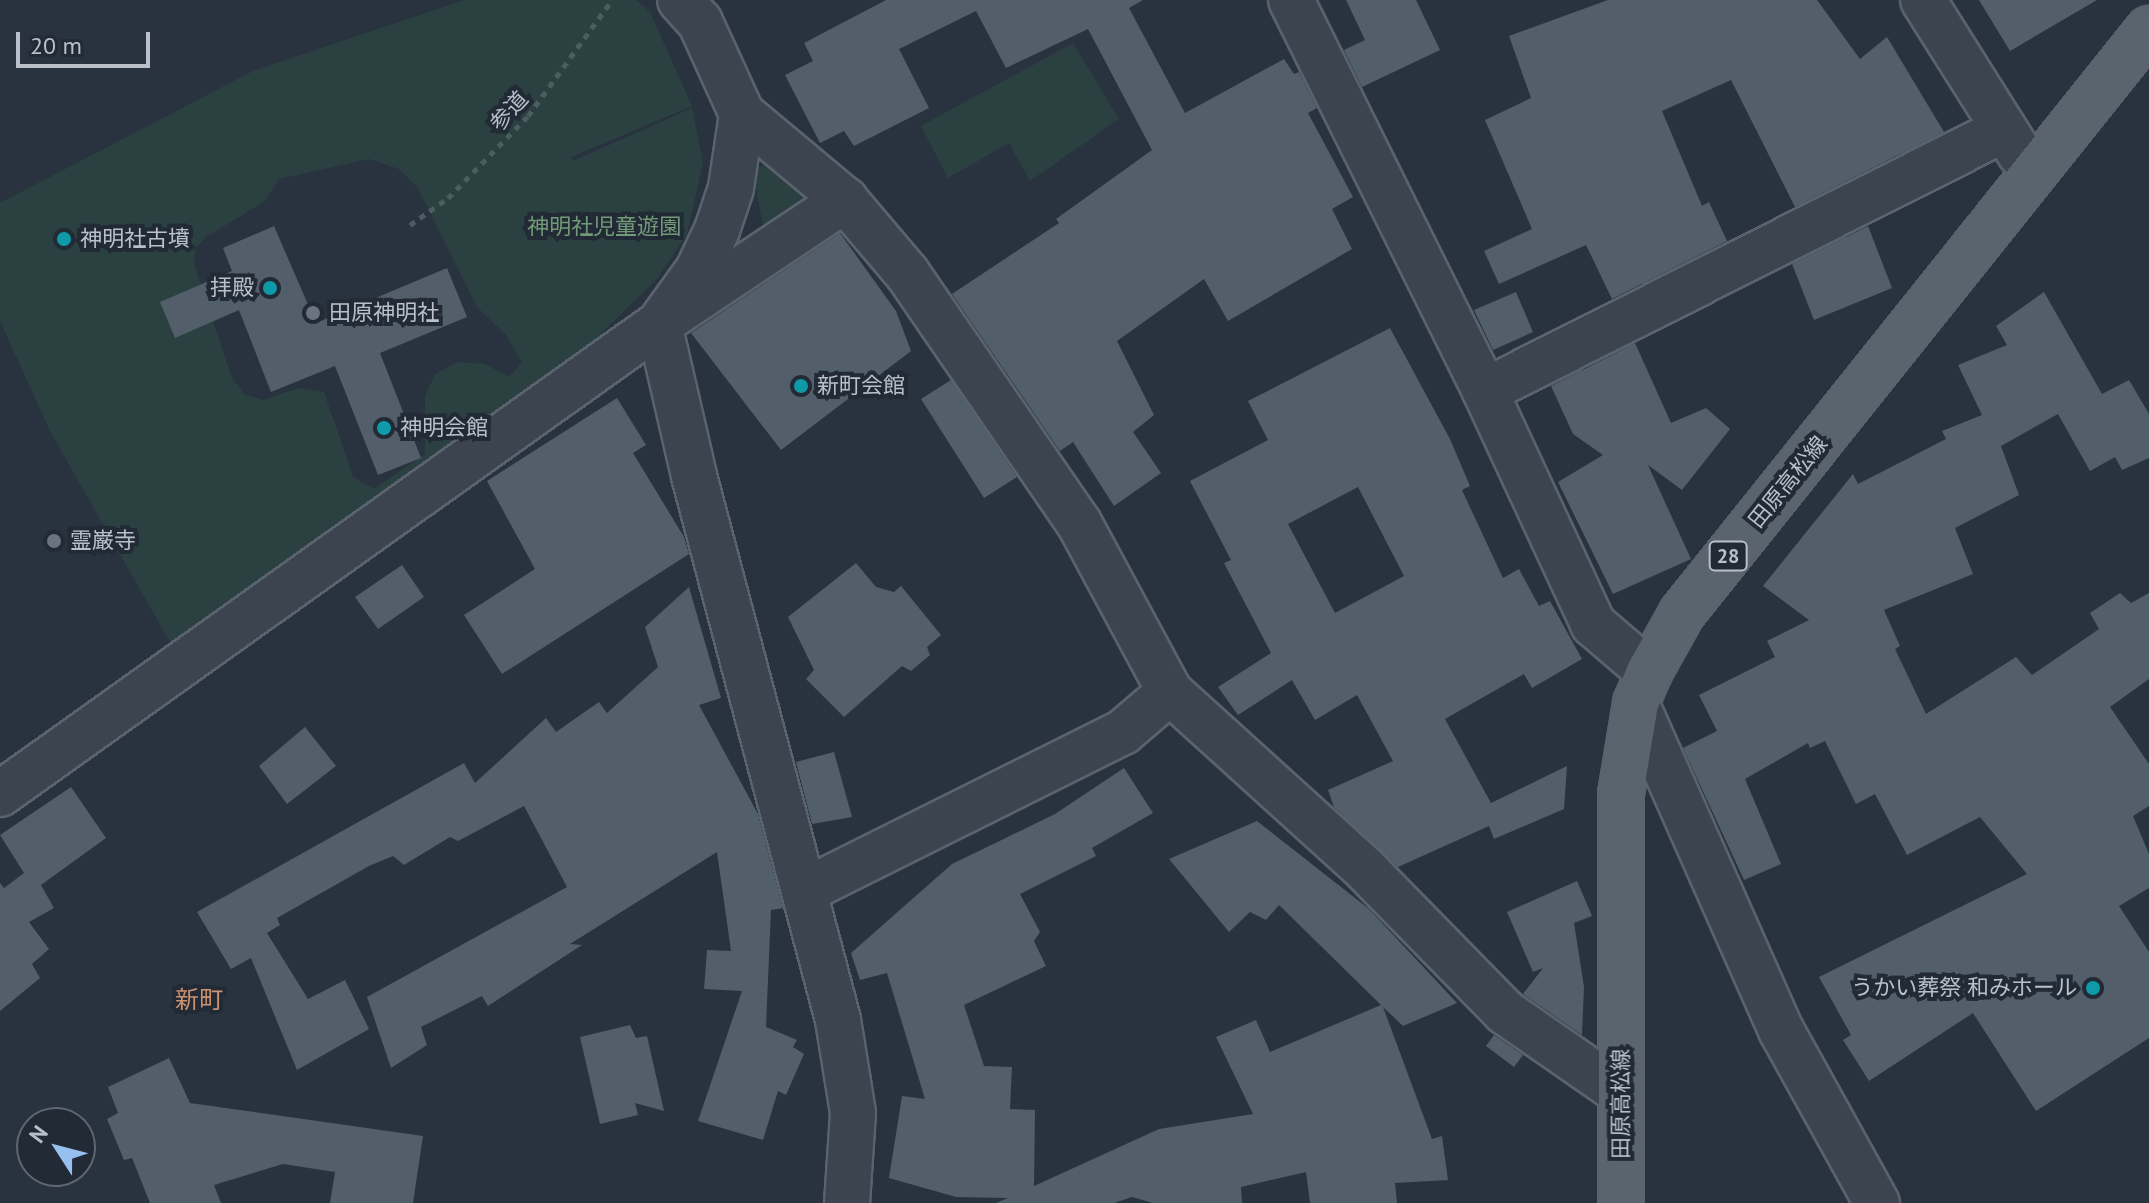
<!DOCTYPE html>
<meta charset="utf-8">
<style>
body{margin:0}
#map{position:relative;width:2149px;height:1203px;overflow:hidden;background:#28333f;font-family:"PT Sans","Noto Sans JP",sans-serif}
div>[style]{position:absolute}
.green>*{inset:0;background:#2b4141}
.building>*{inset:0;background:#525e6a}
.path>*{height:5px;margin-top:-2.5px;transform-origin:0;background:repeating-linear-gradient(90deg,#4a5e5f 0 6px,transparent 0 12px)}
.roads{filter:drop-shadow(2px 0 #5a636d) drop-shadow(-2px 0 #5a636d) drop-shadow(0 2px #5a636d) drop-shadow(0 -2px #5a636d)}
.minor>*{height:44px;margin:-22px;padding:0 22px;transform-origin:22px;border-radius:22px;background:#3c454f}
.major>*{height:44px;margin:-22px;padding:0 22px;transform-origin:22px;border-radius:22px;background:#5a646f}
.dots>*{width:22px;height:22px;translate:-50% -50%;box-sizing:border-box;border:4px solid #212a35;border-radius:50%}
span{translate:-50% -50%;white-space:nowrap;text-align:center;line-height:1.15;-webkit-text-stroke:8px #212a35;paint-order:stroke}
.shield-label span{padding:2px 6px;background:#212a35;border:2px solid;border-radius:6px;-webkit-text-stroke-width:0}
.shield-label{font-size:20px;color:#b9c0ca;font-weight:700}
.street-label{font-size:22px;color:#b9c0ca}
.park-label{font-size:22px;color:#729978}
.poi-label{font-size:22px;color:#b9c0ca}
.left{translate:0 -50%;text-align:left}
.right{translate:-100% -50%;text-align:right}
.neighbourhood-label{font-size:24px;color:#ce9370}
.north{position:absolute;left:16px;top:1107px;width:80px;height:80px;box-sizing:border-box;background:#212a35;border:2px solid #5e6671;border-radius:50%;rotate:306deg;font-size:22px;font-weight:700;line-height:32px;text-align:center;color:#b9c0ca}
.north::after{content:'';display:block;margin:auto;width:28px;height:36px;background:#97bff0;clip-path:polygon(50% 0,100% 100%,50% 72%,0 100%)}
.scale{position:absolute;left:16px;top:32px;width:134px;height:36px;box-sizing:border-box;border:4px solid #b9c0ca;border-top:0;padding-left:10px;font-size:24px;line-height:28px;white-space:nowrap;color:#b9c0ca;-webkit-text-stroke:6px #212a35;paint-order:stroke}
</style>
<div id="map">
<div class="green">
<div style="clip-path:polygon(evenodd,464px 0,636px 0,650px 12px,692px 106px,571px 157px,573px 161px,692px 108px,703px 162px,687px 234px,658px 278px,578px 356px,171px 644px,50px 431px,0 321px,0 203px,253px 71px,464px 0,369px 159px,399px 169px,418px 188px,477px 307px,506px 335px,522px 363px,509px 377px,485px 364px,457px 362px,435px 374px,425px 396px,425px 454px,374px 489px,353px 477px,324px 392px,298px 388px,264px 400px,246px 395px,232px 379px,194px 264px,195px 249px,206px 237px,265px 201px,279px 179px,369px 159px)"></div>
<div style="clip-path:polygon(1073px 43px,1119px 119px,1030px 181px,1009px 143px,948px 178px,921px 126px)"></div>
<div style="clip-path:polygon(772px 160px,820px 201px,765px 234px,752px 171px)"></div>
</div>
<div class="building">
<div style="clip-path:polygon(886px 0,1143px 0,1129px 8px,1185px 113px,1284px 59px,1294px 74px,1299px 72px,1317px 108px,1308px 113px,1353px 197px,1332px 209px,1352px 249px,1228px 321px,1204px 279px,1117px 341px,1154px 415px,1133px 432px,1161px 473px,1114px 506px,1073px 442px,1060px 451px,952px 294px,1059px 223px,1056px 219px,1152px 150px,1088px 29px,1006px 68px,976px 11px,899px 49px,929px 108px,854px 146px,844px 131px,820px 143px,785px 75px,813px 61px,804px 43px)"></div>
<div style="clip-path:polygon(1346px 0,1416px 0,1440px 50px,1362px 87px,1344px 50px,1365px 40px)"></div>
<div style="clip-path:polygon(1608px 0,1817px 0,1860px 59px,1887px 37px,1944px 132px,1795px 207px,1731px 80px,1662px 111px,1702px 206px,1709px 202px,1727px 241px,1612px 299px,1586px 245px,1499px 284px,1484px 251px,1532px 229px,1485px 120px,1531px 98px,1509px 36px)"></div>
<div style="clip-path:polygon(1979px 0,2097px 0,2010px 51px)"></div>
<div style="clip-path:polygon(274px 226px,316px 323px,447px 268px,467px 317px,380px 353px,421px 458px,378px 475px,335px 366px,271px 392px,239px 310px,175px 338px,160px 302px,232px 271px,223px 248px)"></div>
<div style="clip-path:polygon(1868px 226px,1892px 288px,1814px 320px,1792px 264px)"></div>
<div style="clip-path:polygon(840px 233px,896px 311px,911px 351px,781px 450px,691px 333px)"></div>
<div style="clip-path:polygon(1516px 292px,1533px 332px,1493px 350px,1474px 310px)"></div>
<div style="clip-path:polygon(2044px 292px,2102px 394px,2129px 380px,2149px 414px,2149px 458px,2122px 470px,2115px 457px,2090px 471px,2058px 414px,2001px 446px,2019px 495px,1955px 528px,1973px 574px,1884px 610px,1900px 646px,1895px 649px,1926px 714px,2016px 657px,2032px 675px,2099px 629px,2090px 613px,2120px 593px,2131px 603px,2149px 593px,2149px 679px,2110px 707px,2149px 764px,2149px 806px,2133px 816px,2149px 854px,2149px 888px,2119px 906px,2149px 952px,2149px 1038px,2036px 1111px,1973px 1013px,1869px 1081px,1843px 1040px,1851px 1035px,1819px 977px,2027px 874px,1980px 817px,1907px 855px,1875px 794px,1856px 804px,1825px 741px,1810px 748px,1808px 743px,1745px 779px,1781px 864px,1744px 880px,1683px 748px,1717px 731px,1699px 695px,1775px 657px,1767px 641px,1809px 620px,1763px 586px,1853px 474px,1858px 484px,1946px 439px,1942px 431px,1982px 415px,1958px 365px,2007px 345px,1996px 326px)"></div>
<div style="clip-path:polygon(evenodd,1390px 328px,1450px 439px,1470px 486px,1462px 490px,1503px 578px,1519px 569px,1539px 606px,1550px 601px,1582px 659px,1532px 688px,1524px 674px,1445px 719px,1491px 803px,1567px 766px,1564px 809px,1494px 839px,1489px 826px,1398px 867px,1334px 807px,1328px 790px,1393px 761px,1357px 695px,1315px 720px,1292px 680px,1238px 715px,1218px 687px,1271px 653px,1224px 563px,1231px 560px,1190px 481px,1268px 440px,1248px 401px,1390px 328px,1358px 487px,1404px 576px,1335px 613px,1288px 524px,1358px 487px)"></div>
<div style="clip-path:polygon(1635px 343px,1671px 423px,1706px 408px,1730px 429px,1682px 490px,1648px 465px,1691px 559px,1613px 594px,1558px 482px,1603px 455px,1573px 434px,1551px 386px)"></div>
<div style="clip-path:polygon(951px 380px,1017px 477px,984px 498px,921px 399px)"></div>
<div style="clip-path:polygon(617px 398px,646px 445px,633px 453px,684px 537px,689px 554px,502px 674px,464px 615px,535px 569px,487px 481px)"></div>
<div style="clip-path:polygon(856px 563px,876px 587px,894px 592px,901px 586px,941px 635px,927px 647px,930px 655px,911px 671px,902px 666px,844px 717px,806px 679px,814px 670px,788px 617px)"></div>
<div style="clip-path:polygon(402px 565px,424px 597px,378px 629px,355px 597px)"></div>
<div style="clip-path:polygon(689px 587px,721px 698px,699px 705px,758px 814px,783px 908px,771px 910px,766px 1027px,797px 1040px,793px 1047px,804px 1054px,786px 1095px,778px 1091px,763px 1140px,698px 1121px,742px 991px,704px 989px,707px 950px,731px 951px,717px 852px,570px 944px,582px 945px,488px 1006px,482px 996px,421px 1027px,427px 1045px,391px 1068px,367px 997px,567px 887px,524px 806px,458px 841px,450px 837px,404px 865px,393px 856px,369px 866px,277px 918px,280px 925px,267px 933px,308px 999px,345px 980px,369px 1029px,297px 1070px,251px 958px,231px 969px,197px 912px,464px 763px,475px 783px,546px 718px,556px 732px,599px 702px,607px 713px,658px 667px,645px 627px)"></div>
<div style="clip-path:polygon(305px 727px,336px 766px,287px 804px,259px 766px)"></div>
<div style="clip-path:polygon(834px 752px,852px 817px,812px 824px,796px 762px)"></div>
<div style="clip-path:polygon(1124px 768px,1153px 813px,1092px 848px,1096px 856px,1020px 894px,1040px 932px,1034px 941px,1046px 966px,964px 1005px,984px 1066px,1012px 1067px,1010px 1109px,1035px 1110px,1034px 1186px,1159px 1129px,1253px 1114px,1216px 1037px,1256px 1020px,1270px 1052px,1381px 1005px,1279px 905px,1266px 920px,1250px 912px,1229px 932px,1169px 859px,1257px 821px,1369px 909px,1457px 1003px,1403px 1026px,1383px 1007px,1432px 1139px,1442px 1136px,1448px 1180px,1395px 1183px,1397px 1203px,1310px 1203px,1306px 1172px,1241px 1187px,1242px 1203px,1153px 1203px,1132px 1197px,1114px 1203px,996px 1203px,1008px 1198px,956px 1197px,889px 1178px,902px 1096px,925px 1099px,887px 973px,860px 980px,851px 953px,952px 864px,1055px 814px)"></div>
<div style="clip-path:polygon(71px 787px,106px 838px,41px 885px,54px 908px,29px 922px,49px 949px,32px 964px,40px 978px,0 1011px,0 883px,4px 888px,24px 873px,0 835px)"></div>
<div style="clip-path:polygon(1577px 881px,1592px 916px,1574px 923px,1584px 987px,1582px 1035px,1523px 994px,1543px 968px,1533px 972px,1507px 912px)"></div>
<div style="clip-path:polygon(630px 1025px,636px 1038px,647px 1036px,664px 1111px,635px 1103px,638px 1115px,600px 1124px,580px 1037px)"></div>
<div style="clip-path:polygon(1494px 1035px,1523px 1055px,1514px 1067px,1486px 1046px)"></div>
<div style="clip-path:polygon(169px 1058px,190px 1103px,423px 1136px,413px 1203px,330px 1203px,335px 1172px,283px 1164px,214px 1185px,221px 1203px,150px 1203px,132px 1158px,124px 1160px,107px 1119px,118px 1113px,108px 1087px)"></div>
</div>
<div class="path">
<div style="left:410px;top:225px;width:47px;rotate:-35.4deg"></div>
<div style="left:448px;top:198px;width:115px;rotate:-45.7deg"></div>
<div style="left:528px;top:116px;width:143px;rotate:-54.1deg"></div>
</div>
<div class="roads">
<div class="minor">
<div style="left:680px;top:0;width:30px;rotate:48deg"></div>
<div style="left:700px;top:22px;width:101px;rotate:65.5deg"></div>
<div style="left:742px;top:114px;width:75px;rotate:98.5deg"></div>
<div style="left:731px;top:188px;width:44px;rotate:108.4deg"></div>
<div style="left:717px;top:230px;width:44px;rotate:115.4deg"></div>
<div style="left:698px;top:270px;width:67px;rotate:125.8deg"></div>
<div style="left:659px;top:324px;width:156px;rotate:77deg"></div>
<div style="left:694px;top:476px;width:563px;rotate:75.17deg"></div>
<div style="left:838px;top:1020px;width:94px;rotate:80.8deg"></div>
<div style="left:853px;top:1113px;width:90px;rotate:93.8deg"></div>
<div style="left:1291px;top:0;width:436px;rotate:63.6deg"></div>
<div style="left:1485px;top:391px;width:257px;rotate:65.1deg"></div>
<div style="left:1593px;top:624px;width:74px;rotate:40.6deg"></div>
<div style="left:1923px;top:0;width:182px;rotate:57.8deg"></div>
<div style="left:742px;top:114px;width:134px;rotate:39.9deg"></div>
<div style="left:845px;top:200px;width:96px;rotate:49.7deg"></div>
<div style="left:907px;top:273px;width:303px;rotate:55.5deg"></div>
<div style="left:1079px;top:523px;width:192px;rotate:61.7deg"></div>
<div style="left:1170px;top:692px;width:265px;rotate:42.2deg"></div>
<div style="left:1366px;top:870px;width:199px;rotate:45.6deg"></div>
<div style="left:1505px;top:1012px;width:140px;rotate:34.8deg"></div>
<div style="left:1485px;top:391px;width:578px;rotate:-26.74deg"></div>
<div style="left:1636px;top:703px;width:358px;rotate:66.1deg"></div>
<div style="left:1781px;top:1030px;width:198px;rotate:61deg"></div>
<div style="left:0;top:794px;width:809px;rotate:-35.5deg"></div>
<div style="left:659px;top:324px;width:224px;rotate:-33.7deg"></div>
<div style="left:804px;top:891px;width:356px;rotate:-26.5deg"></div>
<div style="left:1123px;top:732px;width:62px;rotate:-40.4deg"></div>
</div>
<div class="major">
<div style="left:1621px;top:1203px;width:409px;rotate:-90deg"></div>
<div style="left:1621px;top:794px;width:92px;rotate:-80.6deg"></div>
<div style="left:1636px;top:703px;width:34px;rotate:-67deg"></div>
<div style="left:1649px;top:672px;width:68px;rotate:-60.8deg"></div>
<div style="left:1682px;top:613px;width:748px;rotate:-51.35deg"></div>
</div>
</div>
<div class="dots">
<div style="left:64px;top:239px;background:#0f9aa8"></div>
<div style="left:270px;top:288px;background:#0f9aa8"></div>
<div style="left:313px;top:313px;background:#6b7280"></div>
<div style="left:801px;top:386px;background:#0f9aa8"></div>
<div style="left:384px;top:428px;background:#0f9aa8"></div>
<div style="left:54px;top:541px;background:#6b7280"></div>
<div style="left:2093px;top:988px;background:#0f9aa8"></div>
</div>
<div class="shield-label">
<span style="left:1728px;top:556px">28</span>
</div>
<div class="street-label">
<span style="left:509px;top:111px;rotate:-48deg">参道</span>
<span style="left:1788px;top:482px;rotate:-51deg">田原高松線</span>
<span style="left:1621px;top:1104px;rotate:-90deg">田原高松線</span>
</div>
<div class="park-label">
<span style="left:604px;top:227px">神明社児童遊園</span>
</div>
<div class="poi-label">
<span class="left" style="left:80px;top:239px">神明社古墳</span>
<span class="right" style="left:254px;top:288px">拝殿</span>
<span class="left" style="left:329px;top:313px">田原神明社</span>
<span class="left" style="left:817px;top:386px">新町会館</span>
<span class="left" style="left:400px;top:428px">神明会館</span>
<span class="left" style="left:70px;top:541px">霊巌寺</span>
<span class="right" style="left:2077px;top:988px">うかい葬祭 和みホール</span>
</div>
<div class="neighbourhood-label">
<span style="left:199px;top:1000px">新町</span>
</div>
<div class="north">N</div>
<div class="scale">20 m</div>
</div>
